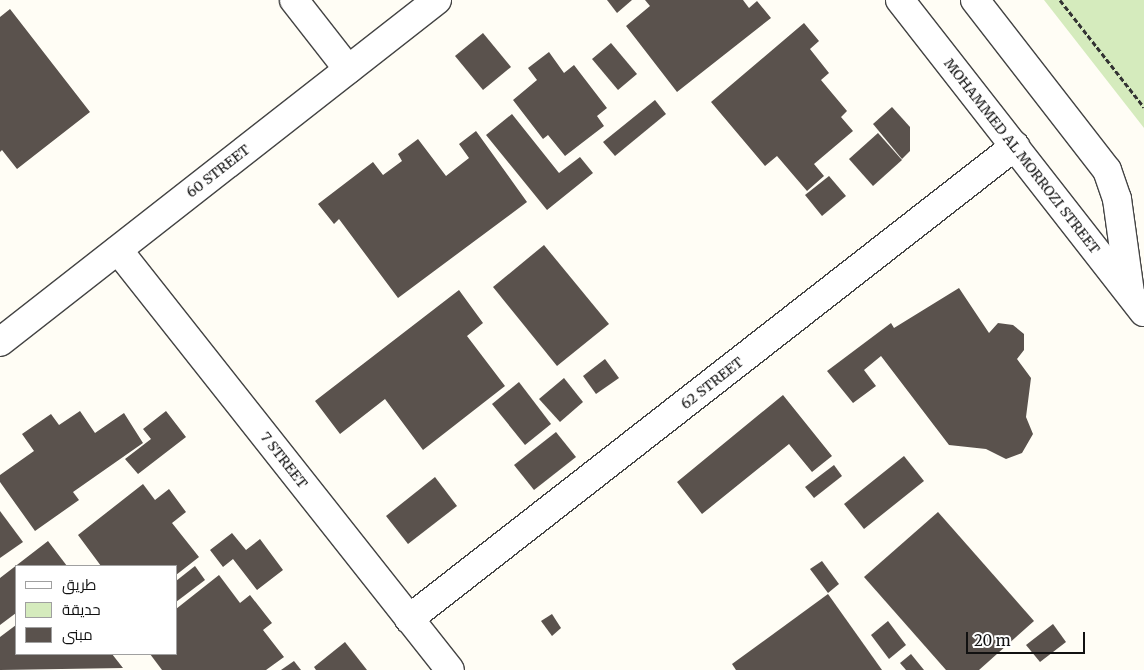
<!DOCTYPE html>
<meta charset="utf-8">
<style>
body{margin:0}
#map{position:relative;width:1144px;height:670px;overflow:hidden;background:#fffdf5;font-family:Merriweather,Cairo,serif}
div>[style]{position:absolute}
.green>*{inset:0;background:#d5ebbd}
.building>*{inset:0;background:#5a524d}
.path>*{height:3px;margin-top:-1.5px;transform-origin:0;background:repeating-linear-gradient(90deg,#333 0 5px,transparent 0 7.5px)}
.roads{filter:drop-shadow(1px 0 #444) drop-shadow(-1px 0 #444) drop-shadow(0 1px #444) drop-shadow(0 -1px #444)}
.minor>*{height:28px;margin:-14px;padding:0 14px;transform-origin:14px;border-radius:14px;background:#fff}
span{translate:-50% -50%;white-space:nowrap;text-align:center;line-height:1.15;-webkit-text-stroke:5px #fff;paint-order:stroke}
.street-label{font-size:14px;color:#111}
.legend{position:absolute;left:15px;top:565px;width:162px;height:90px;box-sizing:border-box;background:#fff;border:1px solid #a0a0a0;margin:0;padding:6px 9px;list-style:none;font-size:15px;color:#111}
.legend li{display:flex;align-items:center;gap:10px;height:25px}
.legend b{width:25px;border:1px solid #a0a0a0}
.scale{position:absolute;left:966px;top:632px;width:119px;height:22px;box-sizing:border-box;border:2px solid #111;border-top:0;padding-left:6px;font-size:15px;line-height:18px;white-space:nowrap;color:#111;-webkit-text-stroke:4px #fff;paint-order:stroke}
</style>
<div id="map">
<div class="green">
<div style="clip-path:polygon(1044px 0,1144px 0,1144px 128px)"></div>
</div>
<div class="building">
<div style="clip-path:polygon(607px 0,632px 0,617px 13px)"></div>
<div style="clip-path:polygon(645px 0,743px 0,749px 8px,757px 1px,771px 18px,677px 92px,626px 26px,650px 6px)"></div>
<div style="clip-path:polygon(10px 9px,90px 112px,17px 169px,2px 150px,0 152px,0 17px)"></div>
<div style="clip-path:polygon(804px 23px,819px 41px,810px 49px,829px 73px,821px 80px,847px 111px,841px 117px,853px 131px,814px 164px,824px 176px,807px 191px,777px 156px,765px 166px,711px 102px)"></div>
<div style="clip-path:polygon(483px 33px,511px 67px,483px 90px,455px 56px)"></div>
<div style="clip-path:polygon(611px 43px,637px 74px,618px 90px,592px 59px)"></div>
<div style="clip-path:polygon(549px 52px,564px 73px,574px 65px,607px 108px,597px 116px,604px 126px,565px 156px,548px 135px,543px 139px,513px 100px,537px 80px,528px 68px)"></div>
<div style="clip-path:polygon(655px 100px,666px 114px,615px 156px,603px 142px)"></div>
<div style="clip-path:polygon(892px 107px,910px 127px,910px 151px,902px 159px,873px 124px)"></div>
<div style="clip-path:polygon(512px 114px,559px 173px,580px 157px,593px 173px,547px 210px,486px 135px)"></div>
<div style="clip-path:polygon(476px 131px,527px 202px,398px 298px,339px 219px,334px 224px,318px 204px,373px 162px,383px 175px,402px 161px,398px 154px,418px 139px,446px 176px,469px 158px,459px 144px)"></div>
<div style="clip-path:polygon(878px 133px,902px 160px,873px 186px,849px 159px)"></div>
<div style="clip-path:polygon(829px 176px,846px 196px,822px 216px,805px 195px)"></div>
<div style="clip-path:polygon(544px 245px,609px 324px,557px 366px,493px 287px)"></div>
<div style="clip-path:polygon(959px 288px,989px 333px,998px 323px,1013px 325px,1024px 334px,1024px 350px,1017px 359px,1031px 378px,1026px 417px,1033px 434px,1022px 453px,1006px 459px,986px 449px,949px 445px,881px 356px,864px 370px,876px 386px,853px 403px,827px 371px,891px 323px,894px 328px)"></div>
<div style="clip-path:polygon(459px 290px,483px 323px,467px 336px,505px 386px,423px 450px,385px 399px,340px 434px,315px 401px)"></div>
<div style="clip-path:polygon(605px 359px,619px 378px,596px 394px,583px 376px)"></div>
<div style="clip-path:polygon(564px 378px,583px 402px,560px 422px,539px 399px)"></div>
<div style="clip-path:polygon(519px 382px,551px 424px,525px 445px,492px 404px)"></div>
<div style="clip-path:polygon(783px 395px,832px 456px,812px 472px,789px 444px,702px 514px,677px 482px)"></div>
<div style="clip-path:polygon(80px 411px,95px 433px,124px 413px,143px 443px,73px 492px,79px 500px,35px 531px,0 482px,0 475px,34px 451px,22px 434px,51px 414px,59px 425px)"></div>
<div style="clip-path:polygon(166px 411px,186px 437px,138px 474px,125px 459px,151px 439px,143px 429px)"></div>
<div style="clip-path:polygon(556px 432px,576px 457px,534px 490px,514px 465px)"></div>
<div style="clip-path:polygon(904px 456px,924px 481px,864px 529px,844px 504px)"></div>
<div style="clip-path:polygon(834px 465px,842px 476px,814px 498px,805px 487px)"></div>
<div style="clip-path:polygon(435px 477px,457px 506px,408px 544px,386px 516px)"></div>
<div style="clip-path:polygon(143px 484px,155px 500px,169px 489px,186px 512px,172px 523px,199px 557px,176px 575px,176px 566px,101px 566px,78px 535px)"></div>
<div style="clip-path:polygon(0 511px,23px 542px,0 558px)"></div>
<div style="clip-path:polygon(938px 512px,1034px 621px,979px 670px,946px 670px,864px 577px)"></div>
<div style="clip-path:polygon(232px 533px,246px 550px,260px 539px,283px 570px,257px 590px,233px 559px,223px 567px,210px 550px)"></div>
<div style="clip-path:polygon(48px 541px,67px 566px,16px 566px,16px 613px,0 625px,0 578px)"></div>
<div style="clip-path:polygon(822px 561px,839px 584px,828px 593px,810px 569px)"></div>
<div style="clip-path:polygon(195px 566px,205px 580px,176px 602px,176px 581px)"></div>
<div style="clip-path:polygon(219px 575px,240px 603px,250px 595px,272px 623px,263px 630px,284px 657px,266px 670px,162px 670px,150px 654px,176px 654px,176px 609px)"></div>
<div style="clip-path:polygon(828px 594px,882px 670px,736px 670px,732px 664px)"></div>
<div style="clip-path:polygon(552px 614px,561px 628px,552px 636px,541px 621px)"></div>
<div style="clip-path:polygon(888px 621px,906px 645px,889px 659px,871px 635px)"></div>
<div style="clip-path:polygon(1053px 624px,1066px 642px,1040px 662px,1026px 645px)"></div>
<div style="clip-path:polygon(16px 625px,16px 654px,112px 654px,123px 668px,0 670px,0 637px)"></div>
<div style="clip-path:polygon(345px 642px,367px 670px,316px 670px,314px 667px)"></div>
<div style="clip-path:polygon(911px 654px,924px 670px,906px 670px,900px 663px)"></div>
<div style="clip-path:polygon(294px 661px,301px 670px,281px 670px)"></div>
</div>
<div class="path">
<div style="left:1060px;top:0;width:136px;rotate:51.9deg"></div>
</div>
<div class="roads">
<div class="minor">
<div style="left:294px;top:0;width:88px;rotate:52deg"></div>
<div style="left:900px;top:0;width:396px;rotate:52deg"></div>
<div style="left:975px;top:0;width:215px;rotate:52.2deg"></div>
<div style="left:1107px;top:170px;width:31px;rotate:71deg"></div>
<div style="left:1117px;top:199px;width:95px;rotate:82.1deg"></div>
<div style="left:118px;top:250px;width:535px;rotate:51.67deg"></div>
<div style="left:0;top:342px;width:555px;rotate:-38.05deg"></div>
<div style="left:409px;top:619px;width:769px;rotate:-37.97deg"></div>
</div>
</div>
<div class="street-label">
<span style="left:1022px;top:156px;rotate:52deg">MOHAMMED AL MORROZI STREET</span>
<span style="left:218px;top:171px;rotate:-38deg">60 STREET</span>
<span style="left:712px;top:383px;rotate:-38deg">62 STREET</span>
<span style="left:284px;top:460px;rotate:52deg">7 STREET</span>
</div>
<ul class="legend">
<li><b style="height:6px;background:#fff"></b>طريق</li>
<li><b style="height:14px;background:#d5ebbd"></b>حديقة</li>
<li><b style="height:14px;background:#5a524d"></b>مبنى</li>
</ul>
<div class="scale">20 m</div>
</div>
